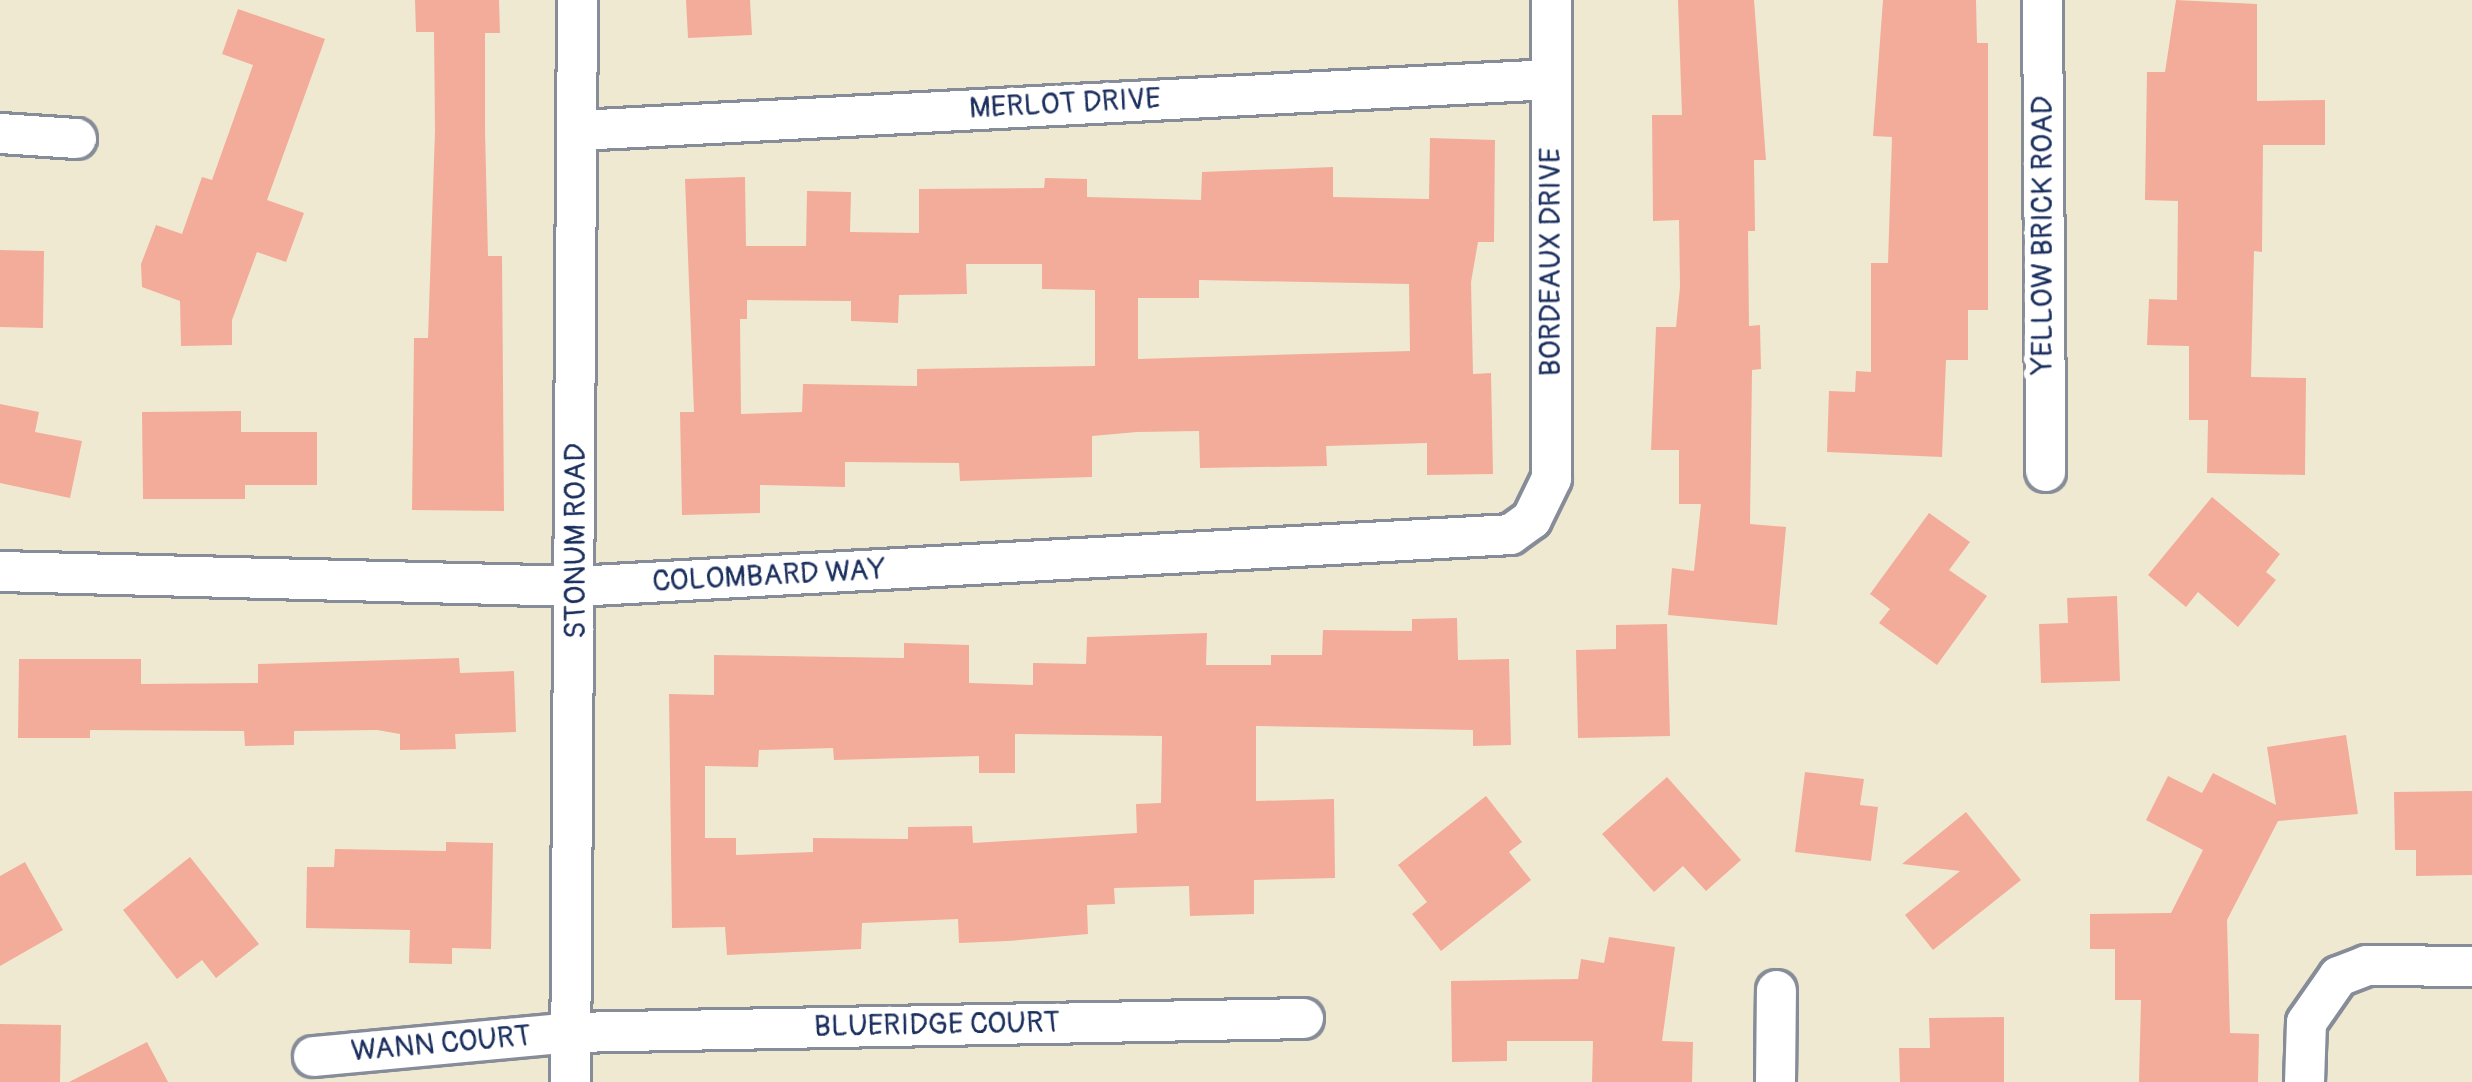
<!DOCTYPE html>
<style>
body{margin:0}
#map{position:relative;width:2472px;height:1082px;overflow:hidden;background:#f0e9d1;font-family:Pangolin,sans-serif}
div>[style]{position:absolute}
.building>*{inset:0;background:#f3ac99}
.roads{filter:drop-shadow(3px 0 #868c98) drop-shadow(-3px 0 #868c98) drop-shadow(0 3px #868c98) drop-shadow(0 -3px #868c98)}
.minor>*{height:39px;margin:-19.5px;padding:0 19.5px;transform-origin:19.5px;border-radius:19.5px;background:#fff}
span{translate:-50% -50%;white-space:nowrap;text-align:center;line-height:1.15;-webkit-text-stroke:12px #fff;paint-order:stroke}
.street-label{font-size:30px;color:#1b2f5e}
</style>
<div id="map">
<div class="building">
<div style="clip-path:polygon(415px 0,499px 0,500px 33px,485px 33px,485px 130px,488px 256px,502px 256px,504px 511px,412px 510px,414px 338px,428px 338px,435px 131px,434px 32px,416px 32px)"></div>
<div style="clip-path:polygon(686px 0,750px 0,752px 35px,688px 38px)"></div>
<div style="clip-path:polygon(1678px 0,1754px 0,1766px 160px,1754px 160px,1755px 231px,1748px 231px,1749px 326px,1760px 325px,1761px 369px,1752px 370px,1750px 524px,1786px 527px,1777px 625px,1668px 615px,1672px 568px,1694px 571px,1701px 504px,1679px 504px,1679px 450px,1651px 450px,1656px 327px,1676px 327px,1680px 287px,1679px 220px,1653px 221px,1652px 115px,1682px 115px)"></div>
<div style="clip-path:polygon(1883px 0,1976px 0,1977px 43px,1988px 43px,1988px 310px,1968px 310px,1968px 360px,1946px 360px,1942px 457px,1827px 452px,1829px 391px,1855px 392px,1856px 371px,1871px 372px,1871px 263px,1888px 263px,1892px 137px,1873px 136px)"></div>
<div style="clip-path:polygon(2176px 0,2257px 4px,2257px 101px,2325px 100px,2325px 145px,2263px 145px,2262px 252px,2254px 251px,2251px 377px,2306px 378px,2305px 475px,2207px 473px,2208px 420px,2189px 420px,2189px 346px,2147px 345px,2149px 299px,2177px 300px,2178px 201px,2145px 200px,2147px 72px,2165px 72px)"></div>
<div style="clip-path:polygon(238px 9px,325px 39px,267px 200px,304px 213px,286px 262px,257px 252px,232px 320px,232px 345px,181px 346px,180px 301px,142px 287px,141px 264px,156px 225px,182px 234px,202px 177px,212px 180px,253px 65px,222px 54px)"></div>
<div style="clip-path:polygon(evenodd,1430px 138px,1495px 140px,1494px 242px,1478px 242px,1471px 282px,1473px 374px,1491px 373px,1493px 474px,1427px 475px,1427px 443px,1326px 446px,1327px 466px,1200px 468px,1199px 431px,1137px 432px,1092px 436px,1092px 477px,960px 481px,959px 463px,845px 462px,845px 487px,760px 485px,760px 513px,682px 515px,680px 412px,694px 412px,685px 179px,745px 177px,746px 246px,806px 246px,807px 191px,851px 192px,850px 232px,919px 233px,919px 189px,1044px 188px,1045px 178px,1087px 179px,1087px 197px,1201px 200px,1202px 172px,1333px 167px,1333px 197px,1429px 199px,1430px 138px,966px 264px,1042px 264px,1042px 289px,1095px 290px,1095px 366px,917px 369px,917px 386px,803px 384px,802px 412px,741px 414px,740px 319px,747px 319px,747px 300px,851px 301px,851px 321px,898px 323px,899px 295px,967px 294px,966px 264px,1430px 138px,1199px 280px,1409px 284px,1410px 351px,1138px 359px,1138px 298px,1199px 298px,1199px 280px)"></div>
<div style="clip-path:polygon(0 250px,44px 251px,43px 328px,0 327px)"></div>
<div style="clip-path:polygon(0 404px,39px 412px,35px 432px,82px 441px,70px 498px,0 483px)"></div>
<div style="clip-path:polygon(241px 411px,241px 432px,317px 432px,317px 485px,245px 485px,245px 499px,143px 499px,142px 412px)"></div>
<div style="clip-path:polygon(2212px 497px,2280px 554px,2266px 572px,2276px 580px,2238px 627px,2198px 592px,2186px 607px,2148px 575px)"></div>
<div style="clip-path:polygon(1929px 513px,1970px 542px,1949px 570px,1987px 596px,1937px 665px,1879px 623px,1890px 609px,1870px 594px)"></div>
<div style="clip-path:polygon(2117px 596px,2120px 681px,2041px 683px,2039px 624px,2068px 623px,2067px 598px)"></div>
<div style="clip-path:polygon(evenodd,1457px 618px,1458px 660px,1509px 659px,1511px 745px,1473px 746px,1473px 730px,1256px 726px,1256px 801px,1334px 799px,1335px 878px,1254px 880px,1254px 914px,1190px 916px,1189px 886px,1114px 888px,1115px 904px,1087px 905px,1088px 934px,1008px 941px,959px 943px,958px 919px,862px 923px,861px 949px,727px 955px,725px 927px,672px 928px,669px 694px,714px 695px,714px 655px,904px 658px,904px 643px,969px 645px,969px 683px,1033px 685px,1033px 663px,1086px 664px,1087px 637px,1207px 633px,1206px 665px,1271px 665px,1271px 655px,1322px 655px,1323px 630px,1412px 631px,1412px 619px,1457px 618px,1015px 734px,1162px 736px,1161px 803px,1136px 804px,1137px 833px,973px 843px,972px 826px,908px 827px,908px 839px,813px 838px,813px 852px,736px 855px,736px 838px,705px 838px,705px 766px,758px 767px,759px 750px,833px 748px,834px 760px,979px 756px,979px 773px,1015px 773px,1015px 734px)"></div>
<div style="clip-path:polygon(1667px 624px,1670px 736px,1578px 738px,1576px 650px,1616px 649px,1616px 625px)"></div>
<div style="clip-path:polygon(459px 658px,460px 673px,514px 671px,516px 732px,455px 734px,456px 749px,400px 750px,400px 734px,377px 730px,294px 731px,294px 745px,245px 746px,244px 731px,90px 730px,90px 738px,18px 738px,19px 659px,141px 659px,141px 684px,258px 683px,258px 664px)"></div>
<div style="clip-path:polygon(2346px 735px,2358px 814px,2278px 821px,2227px 920px,2230px 1033px,2259px 1034px,2258px 1082px,2139px 1082px,2141px 1000px,2115px 1000px,2115px 949px,2090px 949px,2090px 914px,2171px 913px,2203px 850px,2146px 820px,2168px 776px,2202px 793px,2213px 773px,2276px 805px,2267px 747px)"></div>
<div style="clip-path:polygon(1805px 772px,1864px 779px,1860px 805px,1878px 807px,1871px 861px,1795px 852px)"></div>
<div style="clip-path:polygon(1667px 777px,1741px 860px,1706px 891px,1683px 866px,1654px 892px,1602px 834px)"></div>
<div style="clip-path:polygon(2472px 791px,2472px 875px,2416px 876px,2416px 850px,2395px 850px,2394px 792px)"></div>
<div style="clip-path:polygon(1486px 796px,1522px 842px,1509px 852px,1531px 880px,1441px 951px,1412px 914px,1427px 902px,1398px 865px)"></div>
<div style="clip-path:polygon(1966px 812px,2021px 880px,1933px 950px,1905px 915px,1960px 871px,1902px 864px)"></div>
<div style="clip-path:polygon(446px 842px,493px 843px,491px 949px,452px 948px,452px 964px,409px 963px,410px 930px,306px 928px,307px 867px,334px 867px,335px 849px,446px 851px)"></div>
<div style="clip-path:polygon(190px 857px,259px 944px,216px 978px,202px 960px,177px 979px,123px 910px)"></div>
<div style="clip-path:polygon(25px 862px,63px 930px,0 966px,0 876px)"></div>
<div style="clip-path:polygon(1609px 937px,1675px 947px,1662px 1041px,1693px 1042px,1692px 1082px,1592px 1082px,1593px 1041px,1507px 1041px,1507px 1061px,1452px 1062px,1451px 981px,1578px 979px,1581px 959px,1604px 963px)"></div>
<div style="clip-path:polygon(2004px 1017px,2004px 1082px,1900px 1082px,1899px 1048px,1930px 1048px,1929px 1018px)"></div>
<div style="clip-path:polygon(0 1024px,61px 1025px,60px 1082px,0 1082px)"></div>
<div style="clip-path:polygon(147px 1042px,168px 1082px,69px 1082px)"></div>
</div>
<div class="roads">
<div class="minor">
<div style="left:2042px;top:0;width:471px;rotate:89.6deg"></div>
<div style="left:578px;top:130px;width:974px;rotate:-3deg"></div>
<div style="left:0;top:133px;width:76px;rotate:3.8deg"></div>
<div style="left:0;top:571px;width:575px;rotate:1.49deg"></div>
<div style="left:575px;top:586px;width:936px;rotate:-3.18deg"></div>
<div style="left:1510px;top:534px;width:26px;rotate:-36deg"></div>
<div style="left:1531px;top:519px;width:46px;rotate:-64deg"></div>
<div style="left:1551px;top:478px;width:478px;rotate:-90deg"></div>
<div style="left:313px;top:1056px;width:258px;rotate:-5.3deg"></div>
<div style="left:570px;top:1032px;width:733px;rotate:-1.09deg"></div>
<div style="left:570px;top:1082px;width:1082px;rotate:-89.63deg"></div>
<div style="left:1775px;top:1082px;width:92px;rotate:-89.4deg"></div>
<div style="left:2304px;top:1082px;width:60px;rotate:-88.1deg"></div>
<div style="left:2306px;top:1022px;width:56px;rotate:-55.2deg"></div>
<div style="left:2338px;top:976px;width:30px;rotate:-21deg"></div>
<div style="left:2366px;top:965px;width:106px;rotate:0.5deg"></div>
</div>
</div>
<div class="street-label">
<span style="left:1065px;top:104px;rotate:-3deg">MERLOT DRIVE</span>
<span style="left:2043px;top:235px;rotate:-90deg">YELLOW BRICK ROAD</span>
<span style="left:1551px;top:262px;rotate:-90deg">BORDEAUX DRIVE</span>
<span style="left:576px;top:541px;rotate:-90deg">STONUM ROAD</span>
<span style="left:769px;top:576px;rotate:-3deg">COLOMBARD WAY</span>
<span style="left:937px;top:1025px;rotate:-1deg">BLUERIDGE COURT</span>
<span style="left:441px;top:1044px;rotate:-5deg">WANN COURT</span>
</div>
</div>
